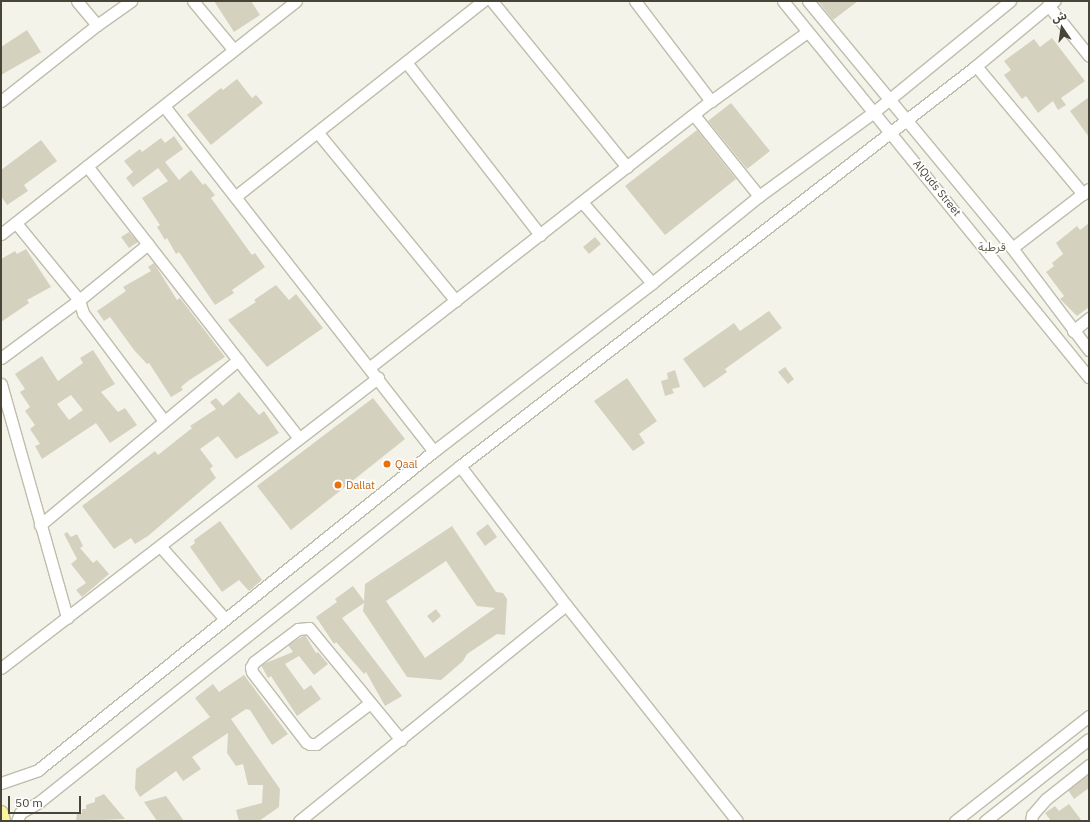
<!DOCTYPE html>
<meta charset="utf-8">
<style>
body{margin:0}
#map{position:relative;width:1090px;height:822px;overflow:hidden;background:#f4f3ea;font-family:"IBM Plex Sans","Noto Sans Arabic",sans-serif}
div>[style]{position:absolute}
.building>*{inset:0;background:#d5d1bf}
.roads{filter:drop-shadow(1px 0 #bfbdac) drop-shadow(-1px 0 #bfbdac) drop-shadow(0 1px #bfbdac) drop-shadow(0 -1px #bfbdac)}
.minor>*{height:11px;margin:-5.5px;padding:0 5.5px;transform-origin:5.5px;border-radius:5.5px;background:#fff}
.major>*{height:14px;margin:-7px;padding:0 7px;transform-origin:7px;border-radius:7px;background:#faf49c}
.dots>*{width:11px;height:11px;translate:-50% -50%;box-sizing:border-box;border:2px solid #fff;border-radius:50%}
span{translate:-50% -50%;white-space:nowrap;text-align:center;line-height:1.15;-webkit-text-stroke:3.5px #fff;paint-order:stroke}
.street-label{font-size:11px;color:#484538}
.food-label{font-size:11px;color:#c56008}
.left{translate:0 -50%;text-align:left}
.neighbourhood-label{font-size:12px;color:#6a6550}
.frame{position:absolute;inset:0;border:2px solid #484538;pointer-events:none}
.north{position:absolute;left:1042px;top:8px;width:40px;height:40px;-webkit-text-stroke:3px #fff;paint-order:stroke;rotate:347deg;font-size:11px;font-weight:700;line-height:16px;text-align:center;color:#484538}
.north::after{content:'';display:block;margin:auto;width:14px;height:18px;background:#484538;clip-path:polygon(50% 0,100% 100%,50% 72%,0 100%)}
.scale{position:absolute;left:8px;top:796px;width:73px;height:18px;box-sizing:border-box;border:2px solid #484538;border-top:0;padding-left:5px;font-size:12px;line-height:14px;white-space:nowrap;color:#484538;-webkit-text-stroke:3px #fff;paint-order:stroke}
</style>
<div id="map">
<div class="building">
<div style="clip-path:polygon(214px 1px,251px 1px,260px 15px,234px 32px)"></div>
<div style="clip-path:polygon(818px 1px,858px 1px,833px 20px)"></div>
<div style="clip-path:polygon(27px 30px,41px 52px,1px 75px,1px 47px)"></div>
<div style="clip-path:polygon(1052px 38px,1085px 81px,1061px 98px,1066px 105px,1058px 110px,1053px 101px,1038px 113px,1026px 96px,1022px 99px,1004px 75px,1011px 70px,1004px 61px,1034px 39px,1040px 47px)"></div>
<div style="clip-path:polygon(237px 79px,252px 98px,256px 95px,263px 103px,211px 145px,187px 115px,221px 88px,223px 90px)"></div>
<div style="clip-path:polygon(1089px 97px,1089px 137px,1070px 111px)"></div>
<div style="clip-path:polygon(731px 103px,770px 151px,747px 169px,708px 121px)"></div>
<div style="clip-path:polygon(697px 130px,736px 179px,665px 235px,625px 186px)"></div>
<div style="clip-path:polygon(174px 136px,183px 149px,165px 162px,179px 180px,191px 170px,203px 185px,205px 183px,215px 195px,211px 198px,252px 255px,255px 253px,265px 267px,232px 290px,234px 293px,215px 305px,179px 252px,176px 254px,167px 238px,165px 240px,157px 227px,160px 225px,142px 198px,168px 181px,158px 168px,133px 187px,126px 178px,133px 172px,124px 161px,140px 149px,142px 152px,161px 138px,165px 143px)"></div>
<div style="clip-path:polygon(41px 140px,57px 161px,24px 185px,28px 191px,7px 205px,1px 196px,1px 170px)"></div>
<div style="clip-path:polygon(1089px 223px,1089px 307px,1077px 316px,1060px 299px,1064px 296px,1046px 272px,1054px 266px,1052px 263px,1063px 254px,1056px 243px,1077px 226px,1080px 230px)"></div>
<div style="clip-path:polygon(129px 232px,138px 242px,129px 248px,121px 237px)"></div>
<div style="clip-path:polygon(595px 237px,601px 244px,589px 254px,583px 247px)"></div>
<div style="clip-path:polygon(26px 249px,51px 287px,27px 300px,29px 303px,1px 322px,1px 259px,15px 251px,17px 254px)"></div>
<div style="clip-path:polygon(154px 263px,177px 300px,180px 298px,225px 357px,188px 381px,181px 387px,183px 390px,171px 397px,149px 363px,147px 364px,134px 350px,110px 317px,104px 321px,97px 311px,126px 291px,123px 287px,151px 271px,148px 267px)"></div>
<div style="clip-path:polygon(276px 285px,289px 300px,296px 294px,323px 328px,267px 367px,228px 320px,256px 302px,254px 300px)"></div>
<div style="clip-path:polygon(769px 311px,782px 328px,725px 369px,727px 372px,704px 388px,683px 359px,734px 323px,740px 331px)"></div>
<div style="clip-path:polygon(evenodd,93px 350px,115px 384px,101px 392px,118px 412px,125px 408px,137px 425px,110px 443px,96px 423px,42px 459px,35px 446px,40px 444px,30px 429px,35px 425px,25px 411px,30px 407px,20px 392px,25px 389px,15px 374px,42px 356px,58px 381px,83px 363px,80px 358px,93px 350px,71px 395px,83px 410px,69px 420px,57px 404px,71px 395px)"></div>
<div style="clip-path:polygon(785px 367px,794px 379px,788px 384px,778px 372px)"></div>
<div style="clip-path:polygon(675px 370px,680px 387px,672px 389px,674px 393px,665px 396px,661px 381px,668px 379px,667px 373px)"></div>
<div style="clip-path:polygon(627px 378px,657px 421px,639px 434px,645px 443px,633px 451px,594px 401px)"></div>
<div style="clip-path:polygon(239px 392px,259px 415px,264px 411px,279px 433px,236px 459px,218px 436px,200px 449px,213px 466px,210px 469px,216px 478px,148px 536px,135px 544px,131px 538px,114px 549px,82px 506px,155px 451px,158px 455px,192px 428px,190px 426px,216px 409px,210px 402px,216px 398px,223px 406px)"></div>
<div style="clip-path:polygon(373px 398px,405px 439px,291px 530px,257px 486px)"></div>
<div style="clip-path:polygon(220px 521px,262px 580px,249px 591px,239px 580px,222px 592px,190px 547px,195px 543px,194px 540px)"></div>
<div style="clip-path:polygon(488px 524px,497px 537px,485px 546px,476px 533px)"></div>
<div style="clip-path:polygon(evenodd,452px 526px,496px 592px,503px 593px,507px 599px,505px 635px,497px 634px,467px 654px,463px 661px,441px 680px,407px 677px,363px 611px,364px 603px,342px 618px,402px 696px,385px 706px,366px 672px,364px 674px,336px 642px,334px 644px,316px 617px,337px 602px,335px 599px,353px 586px,364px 601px,365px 584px,452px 526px,446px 561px,477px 606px,495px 608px,425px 658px,386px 601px,446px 561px)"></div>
<div style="clip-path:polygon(67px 532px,71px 537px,77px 534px,83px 546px,80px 548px,93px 563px,97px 560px,109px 574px,82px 597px,76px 590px,86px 583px,71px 564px,77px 559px,64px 534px)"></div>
<div style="clip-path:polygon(436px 609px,441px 616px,433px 623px,427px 616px)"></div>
<div style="clip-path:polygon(305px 635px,316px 653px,318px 652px,328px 664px,314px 675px,299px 656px,285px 664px,304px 690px,311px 685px,321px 699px,297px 716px,271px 676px,268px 678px,261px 665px,293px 652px,288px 645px)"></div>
<div style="clip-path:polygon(244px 675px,288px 734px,272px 745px,250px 710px,246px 709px,231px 719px,280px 789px,279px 807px,259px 821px,239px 821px,236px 810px,262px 803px,263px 785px,248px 785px,243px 764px,236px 766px,227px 753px,228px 733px,192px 757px,201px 769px,183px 781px,176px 771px,140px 797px,135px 789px,136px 769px,210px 717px,195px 698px,213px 684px,219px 692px)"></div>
<div style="clip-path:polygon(1089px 774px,1089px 788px,1074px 799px,1068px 790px)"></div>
<div style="clip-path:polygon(104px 794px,125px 819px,76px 821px,77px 813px,82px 813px,82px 809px,86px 809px,86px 805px,95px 802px,95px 798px)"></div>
<div style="clip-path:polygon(166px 796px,184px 821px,157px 821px,144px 802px)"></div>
<div style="clip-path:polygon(1069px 804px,1082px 821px,1051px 821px,1045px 813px,1055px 806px,1059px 811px)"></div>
</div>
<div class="roads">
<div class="minor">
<div style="left:193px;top:1px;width:62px;rotate:50.2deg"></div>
<div style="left:492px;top:1px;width:214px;rotate:50.9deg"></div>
<div style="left:635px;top:1px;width:126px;rotate:52.8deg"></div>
<div style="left:783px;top:1px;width:485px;rotate:50.9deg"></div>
<div style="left:808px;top:1px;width:320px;rotate:50.4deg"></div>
<div style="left:1012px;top:248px;width:128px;rotate:53deg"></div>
<div style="left:1048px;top:5px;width:65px;rotate:51.2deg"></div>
<div style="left:97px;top:25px;width:42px;rotate:-35.2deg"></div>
<div style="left:406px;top:62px;width:219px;rotate:52.2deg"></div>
<div style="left:976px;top:66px;width:167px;rotate:50.1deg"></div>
<div style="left:1px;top:101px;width:122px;rotate:-38.4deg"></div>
<div style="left:97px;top:25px;width:31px;rotate:-130deg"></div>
<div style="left:164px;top:106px;width:438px;rotate:52deg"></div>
<div style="left:694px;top:115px;width:104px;rotate:51.3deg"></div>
<div style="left:318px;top:133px;width:217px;rotate:50.6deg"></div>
<div style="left:87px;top:166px;width:345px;rotate:52.1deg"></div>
<div style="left:236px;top:196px;width:315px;rotate:-38.3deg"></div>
<div style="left:582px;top:202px;width:107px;rotate:49.2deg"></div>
<div style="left:1px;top:234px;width:376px;rotate:-38.3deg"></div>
<div style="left:148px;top:244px;width:89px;rotate:140.9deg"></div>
<div style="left:79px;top:300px;width:14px;rotate:73deg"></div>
<div style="left:83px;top:313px;width:135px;rotate:53.1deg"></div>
<div style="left:1012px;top:248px;width:97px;rotate:-37.5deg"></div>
<div style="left:1073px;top:331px;width:21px;rotate:-39deg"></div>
<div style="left:1px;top:358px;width:97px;rotate:-36.6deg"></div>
<div style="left:79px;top:300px;width:99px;rotate:-129.3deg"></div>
<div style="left:370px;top:367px;width:432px;rotate:-38deg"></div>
<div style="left:711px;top:101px;width:118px;rotate:-35.7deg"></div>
<div style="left:1px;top:384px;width:243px;rotate:74.2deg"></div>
<div style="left:460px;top:466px;width:175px;rotate:52.7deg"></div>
<div style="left:566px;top:605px;width:275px;rotate:51.6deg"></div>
<div style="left:40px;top:525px;width:258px;rotate:-39.8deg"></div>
<div style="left:160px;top:546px;width:98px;rotate:48.3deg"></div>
<div style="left:1px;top:668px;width:476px;rotate:-37.6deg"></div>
<div style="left:370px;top:703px;width:68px;rotate:142.8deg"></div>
<div style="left:316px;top:744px;width:6px;rotate:180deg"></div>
<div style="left:310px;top:744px;width:4px;rotate:-153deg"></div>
<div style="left:306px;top:742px;width:88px;rotate:-127.6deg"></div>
<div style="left:252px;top:672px;width:5px;rotate:-101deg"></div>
<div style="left:251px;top:667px;width:6px;rotate:-59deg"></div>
<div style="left:254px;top:662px;width:55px;rotate:-36.9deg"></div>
<div style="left:298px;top:629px;width:11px;rotate:-5deg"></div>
<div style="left:309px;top:628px;width:145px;rotate:50.6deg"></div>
<div style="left:1px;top:783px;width:39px;rotate:-19deg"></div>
<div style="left:38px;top:770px;width:509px;rotate:-38.85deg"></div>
<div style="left:434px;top:451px;width:275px;rotate:-37.6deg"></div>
<div style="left:652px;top:283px;width:138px;rotate:-39.1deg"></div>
<div style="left:759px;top:196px;width:144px;rotate:-36.2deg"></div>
<div style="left:875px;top:111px;width:174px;rotate:-39.2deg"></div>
<div style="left:17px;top:821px;width:9px;rotate:-69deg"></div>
<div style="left:20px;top:813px;width:22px;rotate:-30deg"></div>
<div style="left:39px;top:802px;width:539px;rotate:-38.59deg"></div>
<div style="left:460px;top:466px;width:653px;rotate:-37.78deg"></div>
<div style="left:976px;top:66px;width:102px;rotate:-39.8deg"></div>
<div style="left:299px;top:821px;width:343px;rotate:-39deg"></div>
<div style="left:955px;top:821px;width:170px;rotate:-38.1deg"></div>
<div style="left:985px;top:821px;width:132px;rotate:-38.3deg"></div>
<div style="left:1031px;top:821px;width:6px;rotate:-81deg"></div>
<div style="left:1032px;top:815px;width:21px;rotate:-49deg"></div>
<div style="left:1046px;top:799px;width:55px;rotate:-38.3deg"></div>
</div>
<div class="major">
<div style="left:1px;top:813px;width:8px;rotate:76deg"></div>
</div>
</div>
<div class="dots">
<div style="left:387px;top:464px;background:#e8710a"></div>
<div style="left:338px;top:485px;background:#e8710a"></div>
</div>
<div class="street-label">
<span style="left:937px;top:188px;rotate:51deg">AlQuds Street</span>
</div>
<div class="food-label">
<span class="left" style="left:395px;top:464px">Qaal</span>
<span class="left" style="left:346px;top:485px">Dallat</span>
</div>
<div class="neighbourhood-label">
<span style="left:992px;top:247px">قرطبة</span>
</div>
<div class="frame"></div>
<div class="north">ش</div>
<div class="scale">50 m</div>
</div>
